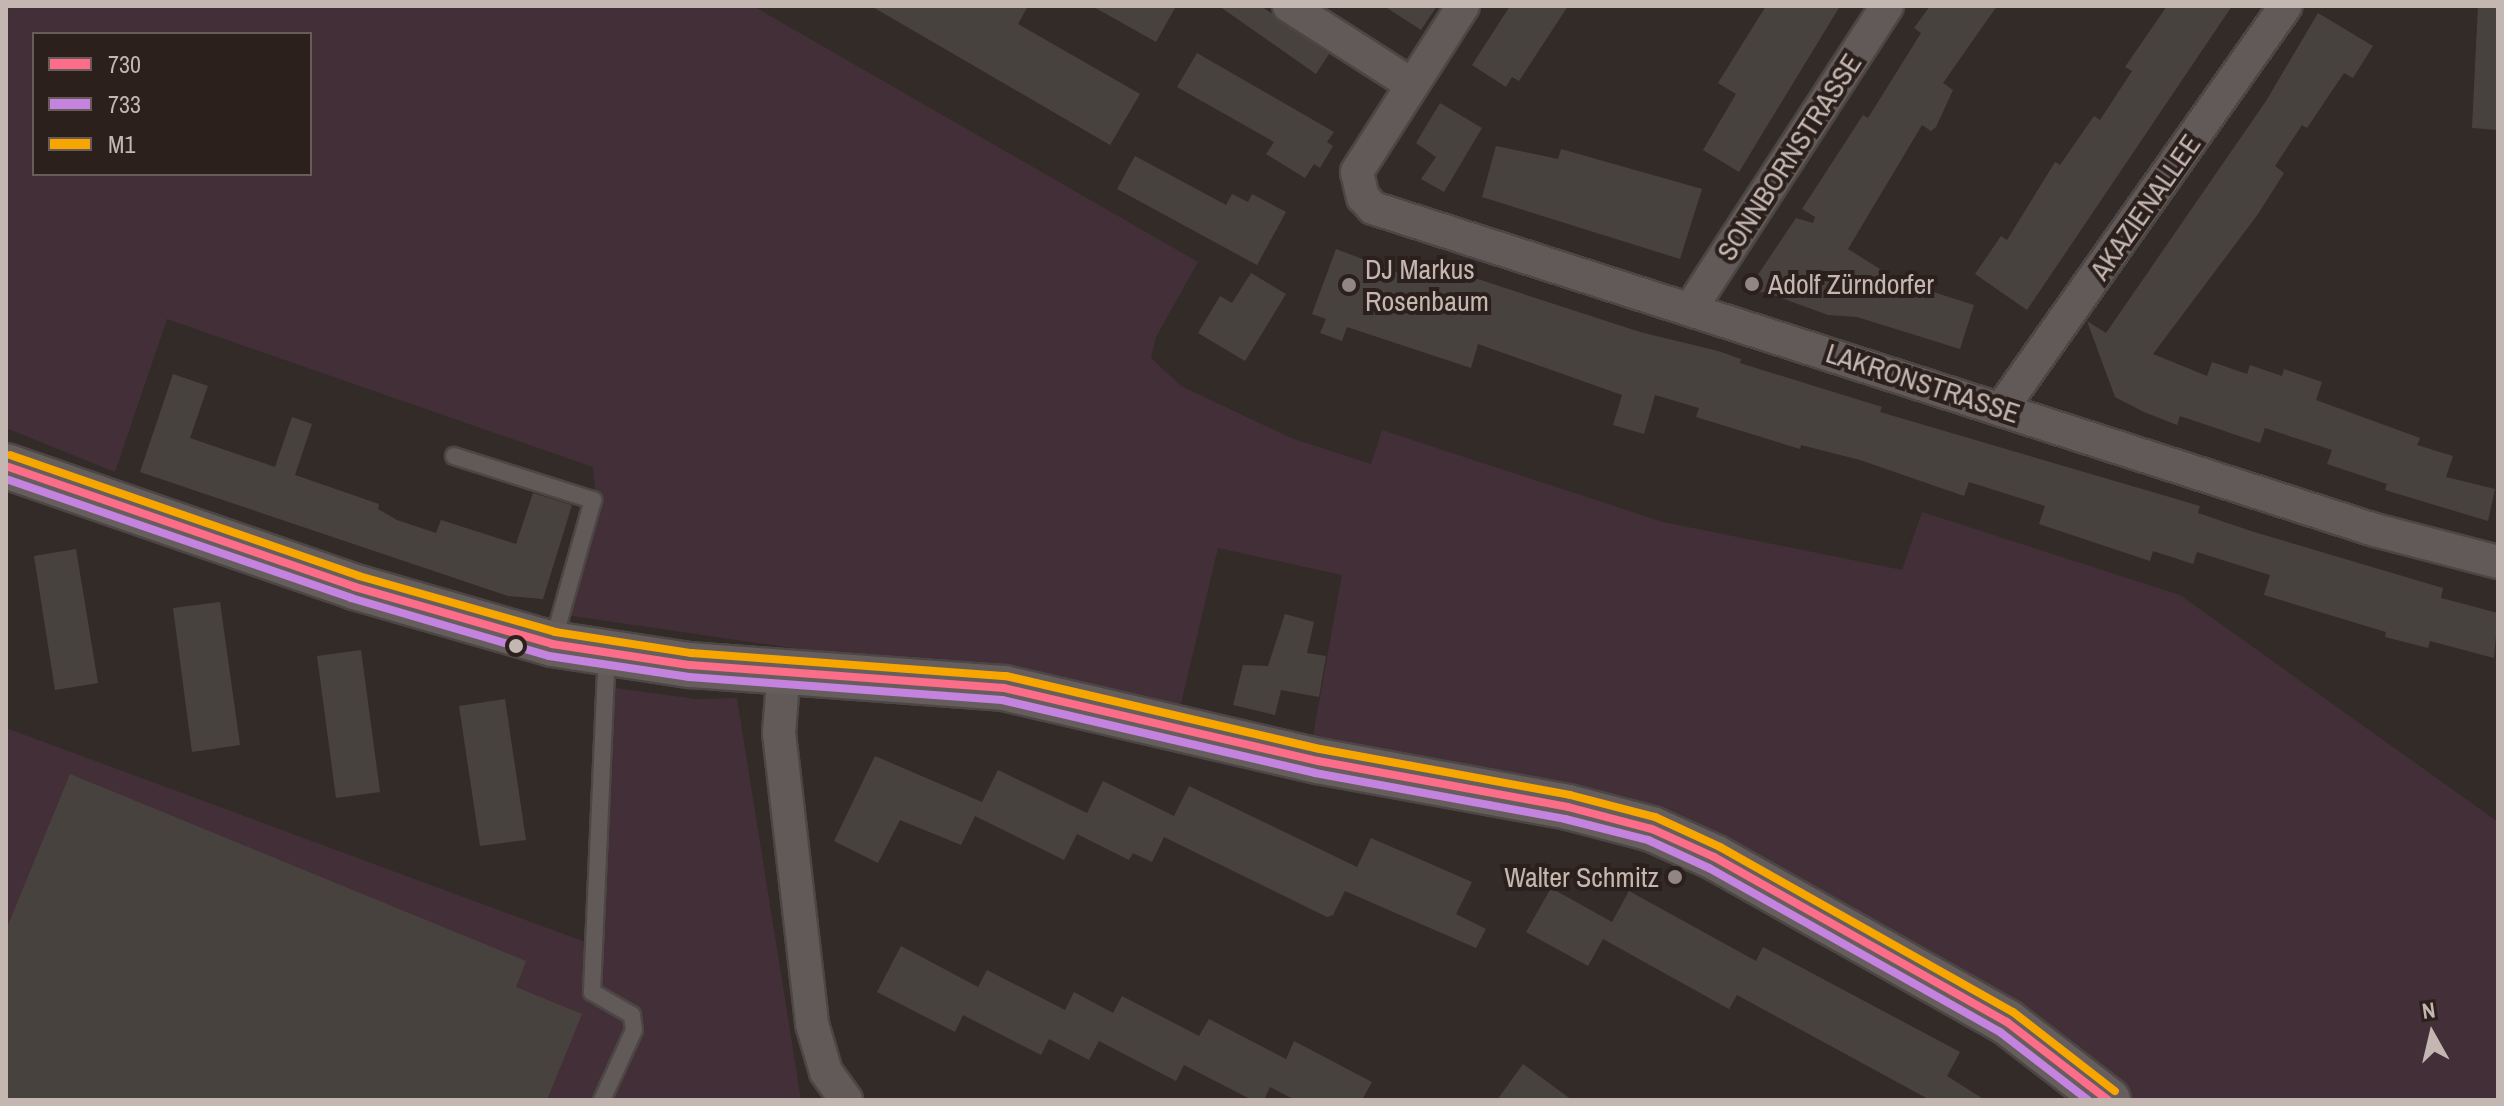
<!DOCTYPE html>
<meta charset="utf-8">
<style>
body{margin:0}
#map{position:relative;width:2504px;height:1106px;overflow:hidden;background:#332b28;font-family:"Archivo Narrow",sans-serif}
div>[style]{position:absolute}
.green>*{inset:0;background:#432f38}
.building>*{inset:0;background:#48423f}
.roads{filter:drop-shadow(2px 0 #4c4644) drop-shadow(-2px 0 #4c4644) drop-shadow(0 2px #4c4644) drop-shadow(0 -2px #4c4644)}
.service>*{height:16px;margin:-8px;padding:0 8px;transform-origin:8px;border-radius:8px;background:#615a58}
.minor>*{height:32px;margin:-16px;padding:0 16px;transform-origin:16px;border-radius:16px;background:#615a58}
.secondary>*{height:44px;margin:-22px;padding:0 22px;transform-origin:22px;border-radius:22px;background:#665e5c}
.bus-1>*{height:8px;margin:-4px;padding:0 4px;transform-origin:4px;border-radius:4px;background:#fb6d88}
.bus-2>*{height:8px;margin:-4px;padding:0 4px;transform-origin:4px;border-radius:4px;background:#c483df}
.bus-3>*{height:8px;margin:-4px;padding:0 4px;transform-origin:4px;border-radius:4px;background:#f7a600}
.dots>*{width:22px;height:22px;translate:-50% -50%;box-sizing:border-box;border:4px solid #2c201c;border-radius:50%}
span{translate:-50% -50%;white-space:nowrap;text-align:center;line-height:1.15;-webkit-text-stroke:8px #2c201c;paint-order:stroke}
.street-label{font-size:28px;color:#c4b7b2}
.poi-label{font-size:28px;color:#c4b7b2}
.left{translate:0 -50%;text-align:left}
.right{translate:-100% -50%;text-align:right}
.frame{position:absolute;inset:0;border:8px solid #c4b7b2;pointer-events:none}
.legend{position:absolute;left:32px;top:32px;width:280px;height:144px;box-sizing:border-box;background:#2c201c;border:2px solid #695c58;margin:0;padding:10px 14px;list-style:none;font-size:24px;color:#c4b7b2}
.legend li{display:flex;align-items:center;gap:16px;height:40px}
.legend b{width:40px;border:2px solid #695c58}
.north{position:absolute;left:2392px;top:994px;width:80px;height:80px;-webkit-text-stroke:6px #2c201c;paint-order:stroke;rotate:352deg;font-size:22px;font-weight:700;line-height:32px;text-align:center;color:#c4b7b2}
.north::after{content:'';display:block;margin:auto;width:28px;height:36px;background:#c4b7b2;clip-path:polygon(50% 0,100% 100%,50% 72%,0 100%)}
</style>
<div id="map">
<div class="green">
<div style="clip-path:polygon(evenodd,6px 6px,753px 6px,1198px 262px,1156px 337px,1151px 358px,1181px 386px,1291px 438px,1371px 464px,1382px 430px,1663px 522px,1902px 570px,1922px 512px,2180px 595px,2498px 822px,2498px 1100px,2132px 1100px,2079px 1048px,2042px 1023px,1727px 847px,1311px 746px,1342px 575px,1218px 548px,1178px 716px,840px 655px,566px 615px,596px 499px,593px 467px,167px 319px,115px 472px,6px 428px,6px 6px,34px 34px,310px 34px,310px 174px,34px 174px,34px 34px)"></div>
<div style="clip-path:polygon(608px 687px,696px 699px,737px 698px,801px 1100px,6px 1100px,6px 728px,596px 946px)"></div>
</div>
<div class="building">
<div style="clip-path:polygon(871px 6px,1028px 6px,1018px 24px,1140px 94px,1110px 145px)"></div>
<div style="clip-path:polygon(1092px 6px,1176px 6px,1156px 42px)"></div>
<div style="clip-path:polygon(1219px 6px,1261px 6px,1329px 54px,1316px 74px)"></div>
<div style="clip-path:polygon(1384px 6px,1437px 6px,1421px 30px)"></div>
<div style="clip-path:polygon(1510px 6px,1568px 6px,1519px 81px,1512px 77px,1506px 87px,1472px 65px)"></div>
<div style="clip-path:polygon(1766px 6px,1840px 6px,1739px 172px,1703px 150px,1736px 94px,1718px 83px)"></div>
<div style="clip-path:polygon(1930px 6px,1997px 6px,1943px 83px,1953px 90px,1936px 127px,1931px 131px,1922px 125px,1848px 249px,1899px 281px,1974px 305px,1960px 349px,1857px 317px,1828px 315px,1765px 292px,1745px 294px,1796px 218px,1813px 223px,1815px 217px,1802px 209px,1863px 115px,1868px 118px,1921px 33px,1914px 28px)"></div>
<div style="clip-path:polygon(2167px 6px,2232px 6px,2027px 310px,1975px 274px,2001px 236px,2007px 240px,2055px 162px,2060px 165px,2094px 116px,2100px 120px,2132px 71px,2125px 67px)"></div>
<div style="clip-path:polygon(2478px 6px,2498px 6px,2498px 130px,2472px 128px)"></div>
<div style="clip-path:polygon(2318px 13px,2373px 46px,2353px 78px,2344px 73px,2307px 128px,2302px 125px,2275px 166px,2284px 173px,2258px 214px,2153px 354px,2207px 376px,2212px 362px,2247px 374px,2250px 365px,2282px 376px,2284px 369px,2322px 382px,2316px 400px,2420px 438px,2417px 445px,2453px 456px,2446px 477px,2495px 489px,2488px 521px,2385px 490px,2387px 484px,2327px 464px,2332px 450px,2265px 428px,2260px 443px,2180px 416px,2177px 425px,2144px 412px,2115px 397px,2087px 321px,2106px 333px,2266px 101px)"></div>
<div style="clip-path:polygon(1197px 53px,1334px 132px,1327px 142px,1333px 146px,1320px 168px,1314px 164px,1305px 178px,1266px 154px,1274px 142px,1177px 87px)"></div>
<div style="clip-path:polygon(1440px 103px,1482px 128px,1444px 192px,1421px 179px,1436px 157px,1416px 143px)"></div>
<div style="clip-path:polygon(1496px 146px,1558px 159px,1561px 149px,1702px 189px,1680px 259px,1482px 197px)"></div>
<div style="clip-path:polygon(1135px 156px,1226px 205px,1232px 194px,1248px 202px,1252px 194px,1286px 212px,1257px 265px,1117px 189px)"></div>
<div style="clip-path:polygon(1336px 249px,1402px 274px,1406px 267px,1447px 281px,1450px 270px,1640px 332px,1718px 351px,1741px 359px,1740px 363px,1882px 407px,1880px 412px,2200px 506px,2198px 513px,2254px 532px,2443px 588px,2441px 598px,2498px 613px,2494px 658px,2430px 641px,2428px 648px,2385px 637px,2386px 632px,2264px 595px,2270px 575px,2197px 552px,2193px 564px,2153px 551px,2150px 561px,2039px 524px,2045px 506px,1969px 482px,1964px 496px,1860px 460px,1801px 445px,1800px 449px,1696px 417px,1699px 408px,1655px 395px,1644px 434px,1613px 425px,1622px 395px,1478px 344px,1471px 368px,1347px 327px,1342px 341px,1320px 333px,1326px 319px,1312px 314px)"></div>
<div style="clip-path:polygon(1251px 273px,1286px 294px,1245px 361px,1198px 333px,1220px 296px,1232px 303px)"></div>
<div style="clip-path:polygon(173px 374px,208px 386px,190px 438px,275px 467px,292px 417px,312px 424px,295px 475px,379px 504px,378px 509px,397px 520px,436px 533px,441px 520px,516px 544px,533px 493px,572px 505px,543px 599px,508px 596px,140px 472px)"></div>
<div style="clip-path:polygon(76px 549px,98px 683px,55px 690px,34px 556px)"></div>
<div style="clip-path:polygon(220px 602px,240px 745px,192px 752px,173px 608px)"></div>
<div style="clip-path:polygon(1285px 614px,1314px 622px,1307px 653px,1326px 656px,1319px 697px,1281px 690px,1275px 715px,1233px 705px,1243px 665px,1268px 666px)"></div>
<div style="clip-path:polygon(361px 650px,380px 792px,336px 798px,317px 656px)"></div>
<div style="clip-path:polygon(505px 699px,526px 840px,480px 846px,459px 706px)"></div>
<div style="clip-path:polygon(875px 756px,982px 802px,961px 845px,900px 820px,878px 863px,834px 841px)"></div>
<div style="clip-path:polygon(998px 770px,1087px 813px,1103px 781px,1174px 816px,1189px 786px,1357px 867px,1371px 838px,1472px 882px,1456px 914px,1486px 929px,1476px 948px,1345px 891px,1333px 915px,1327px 917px,1164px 837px,1152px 862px,1133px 853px,1129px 860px,1077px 834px,1064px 860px,975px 816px)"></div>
<div style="clip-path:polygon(70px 774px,526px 961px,516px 987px,582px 1014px,547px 1100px,6px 1100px,6px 930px)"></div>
<div style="clip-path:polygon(1551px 888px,1612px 922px,1629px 891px,1756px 961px,1763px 947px,1960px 1052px,1947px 1076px,1985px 1100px,1930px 1100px,1737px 995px,1729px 1009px,1603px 939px,1588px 966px,1526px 932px)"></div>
<div style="clip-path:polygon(901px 946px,978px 987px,987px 970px,1065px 1010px,1074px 992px,1113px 1013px,1122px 996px,1199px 1036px,1209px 1019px,1286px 1059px,1294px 1041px,1372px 1082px,1362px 1100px,1295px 1100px,1270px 1087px,1264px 1100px,1252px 1100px,1184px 1065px,1176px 1081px,1099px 1041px,1089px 1060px,1049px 1039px,1041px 1055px,963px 1015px,955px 1032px,877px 992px)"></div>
<div style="clip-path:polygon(1523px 1064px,1572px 1100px,1497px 1100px)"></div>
</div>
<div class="roads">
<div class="service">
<div style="left:454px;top:456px;width:146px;rotate:17.6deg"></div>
<div style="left:593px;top:500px;width:148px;rotate:105.7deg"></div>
<div style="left:602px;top:1100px;width:77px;rotate:-65.4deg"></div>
<div style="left:634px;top:1030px;width:15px;rotate:-98deg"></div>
<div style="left:632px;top:1015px;width:46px;rotate:-150.1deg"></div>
<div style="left:592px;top:992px;width:337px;rotate:-87.5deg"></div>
</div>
<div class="minor">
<div style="left:1289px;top:6px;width:145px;rotate:32.6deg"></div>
<div style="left:1463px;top:6px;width:197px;rotate:122.6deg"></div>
<div style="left:1357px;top:172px;width:26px;rotate:77deg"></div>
<div style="left:1363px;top:197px;width:15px;rotate:48deg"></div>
<div style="left:1373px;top:208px;width:1052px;rotate:17.82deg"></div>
<div style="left:2375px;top:530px;width:127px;rotate:14.6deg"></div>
<div style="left:1691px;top:308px;width:360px;rotate:-57deg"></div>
<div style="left:2002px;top:408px;width:492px;rotate:-54.8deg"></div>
<div style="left:784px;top:669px;width:64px;rotate:94.5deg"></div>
<div style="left:779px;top:733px;width:293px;rotate:83.5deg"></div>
<div style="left:812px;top:1024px;width:50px;rotate:73.7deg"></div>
<div style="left:826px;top:1072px;width:34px;rotate:54deg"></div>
</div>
<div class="secondary">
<div style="left:6px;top:466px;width:369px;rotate:19.1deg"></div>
<div style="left:355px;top:587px;width:205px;rotate:16.1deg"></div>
<div style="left:552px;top:644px;width:140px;rotate:8.7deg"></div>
<div style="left:690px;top:665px;width:315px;rotate:4.2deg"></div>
<div style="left:1004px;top:688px;width:322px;rotate:13.1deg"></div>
<div style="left:1318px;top:761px;width:254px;rotate:10.4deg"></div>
<div style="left:1568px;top:807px;width:87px;rotate:14.7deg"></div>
<div style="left:1652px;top:829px;width:68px;rotate:24.3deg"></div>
<div style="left:1714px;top:857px;width:336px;rotate:29.4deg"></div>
<div style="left:2007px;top:1022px;width:128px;rotate:37.7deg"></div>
</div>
</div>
<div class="bus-1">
<div style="left:6px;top:466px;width:369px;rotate:19.1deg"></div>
<div style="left:355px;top:587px;width:205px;rotate:16.1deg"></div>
<div style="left:552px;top:644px;width:140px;rotate:8.7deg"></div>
<div style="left:690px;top:665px;width:315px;rotate:4.2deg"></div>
<div style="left:1004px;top:688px;width:322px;rotate:13.1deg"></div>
<div style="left:1318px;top:761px;width:254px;rotate:10.4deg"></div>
<div style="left:1568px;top:807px;width:87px;rotate:14.7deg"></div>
<div style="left:1652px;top:829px;width:68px;rotate:24.3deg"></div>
<div style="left:1714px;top:857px;width:336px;rotate:29.4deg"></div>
<div style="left:2007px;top:1022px;width:128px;rotate:37.7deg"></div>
</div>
<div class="bus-2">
<div style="left:6px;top:479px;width:365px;rotate:19deg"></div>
<div style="left:351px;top:598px;width:206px;rotate:16.3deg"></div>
<div style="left:549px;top:656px;width:142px;rotate:8.5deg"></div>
<div style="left:689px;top:677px;width:314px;rotate:4.2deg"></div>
<div style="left:1002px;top:700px;width:321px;rotate:13.1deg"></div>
<div style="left:1315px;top:773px;width:254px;rotate:10.4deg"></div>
<div style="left:1565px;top:819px;width:86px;rotate:14.2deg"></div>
<div style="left:1648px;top:840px;width:67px;rotate:24.7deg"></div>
<div style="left:1709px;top:868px;width:334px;rotate:29.4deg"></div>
<div style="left:2000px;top:1032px;width:111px;rotate:37.7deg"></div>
</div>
<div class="bus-3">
<div style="left:10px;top:455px;width:369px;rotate:19.1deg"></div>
<div style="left:359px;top:576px;width:204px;rotate:15.9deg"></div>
<div style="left:555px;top:632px;width:138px;rotate:8.8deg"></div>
<div style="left:691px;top:653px;width:316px;rotate:4.2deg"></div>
<div style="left:1006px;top:676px;width:322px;rotate:13.1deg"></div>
<div style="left:1320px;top:749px;width:254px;rotate:10.4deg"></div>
<div style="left:1570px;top:795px;width:88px;rotate:14.5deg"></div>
<div style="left:1655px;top:817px;width:72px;rotate:24.8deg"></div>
<div style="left:1720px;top:847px;width:336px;rotate:29.4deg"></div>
<div style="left:2013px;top:1012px;width:129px;rotate:37.8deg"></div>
</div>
<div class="dots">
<div style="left:1752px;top:284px;background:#918682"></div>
<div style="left:1349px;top:285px;background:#918682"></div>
<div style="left:516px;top:646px;background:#c4b7b2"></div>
<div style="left:1675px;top:877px;background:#918682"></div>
</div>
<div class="street-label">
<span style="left:1789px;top:157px;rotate:-57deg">SONNBORNSTRASSE</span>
<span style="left:2145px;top:207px;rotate:-55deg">AKAZIENALLEE</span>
<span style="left:1923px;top:383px;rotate:18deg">LAKRONSTRASSE</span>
</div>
<div class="poi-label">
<span class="left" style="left:1365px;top:285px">DJ Markus<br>Rosenbaum</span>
<span class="left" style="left:1768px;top:284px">Adolf Zürndorfer</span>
<span class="right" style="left:1659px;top:877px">Walter Schmitz</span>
</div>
<div class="frame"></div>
<ul class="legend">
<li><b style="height:10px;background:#fb6d88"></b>730</li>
<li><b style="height:10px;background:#c483df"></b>733</li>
<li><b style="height:10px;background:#f7a600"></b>M1</li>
</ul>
<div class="north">N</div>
</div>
